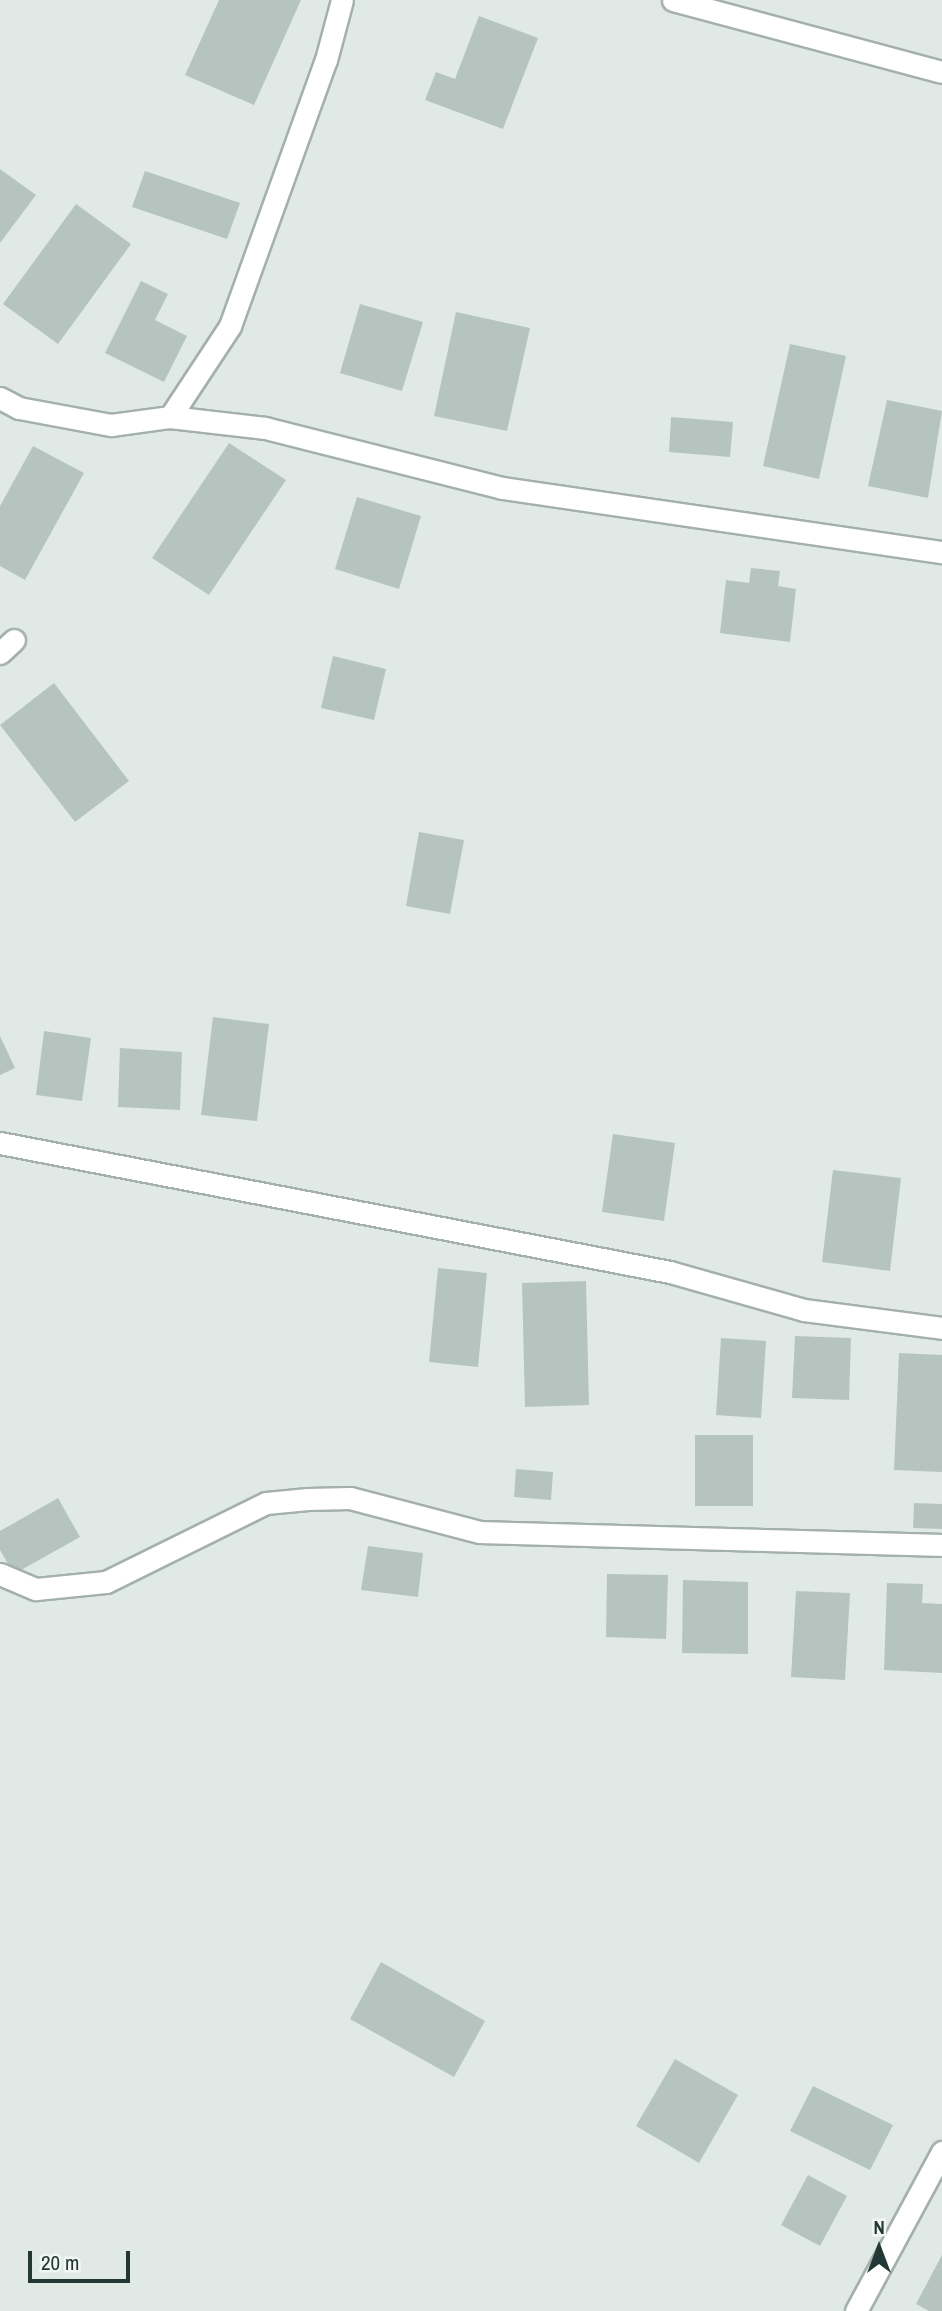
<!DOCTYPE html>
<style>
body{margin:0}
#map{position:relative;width:942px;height:2311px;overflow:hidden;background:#e1e9e6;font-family:"Archivo Narrow",sans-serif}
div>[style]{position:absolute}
.building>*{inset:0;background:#b6c4bf}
.roads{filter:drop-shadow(2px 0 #a4b0ad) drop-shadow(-2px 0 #a4b0ad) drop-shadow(0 2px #a4b0ad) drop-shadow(0 -2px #a4b0ad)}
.minor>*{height:21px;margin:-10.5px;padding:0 10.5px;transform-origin:10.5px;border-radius:10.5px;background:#fff}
span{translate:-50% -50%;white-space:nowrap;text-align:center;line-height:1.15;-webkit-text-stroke:5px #f1f6f4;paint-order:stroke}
.north{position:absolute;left:844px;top:2213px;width:70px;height:70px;-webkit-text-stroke:5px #f1f6f4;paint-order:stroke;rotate:0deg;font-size:19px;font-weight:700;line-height:28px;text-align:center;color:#233834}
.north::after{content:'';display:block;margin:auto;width:24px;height:32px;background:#233834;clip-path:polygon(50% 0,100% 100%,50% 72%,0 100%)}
.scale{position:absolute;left:28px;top:2251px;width:102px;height:32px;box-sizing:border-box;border:4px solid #233834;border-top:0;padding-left:9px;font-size:21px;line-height:24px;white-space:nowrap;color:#233834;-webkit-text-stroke:5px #f1f6f4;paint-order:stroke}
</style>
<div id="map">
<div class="building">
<div style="clip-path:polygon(219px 0,301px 0,254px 105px,185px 75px)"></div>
<div style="clip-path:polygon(479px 16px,538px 38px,503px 129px,425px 100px,436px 72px,455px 79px)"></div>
<div style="clip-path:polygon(0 169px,36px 195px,0 243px)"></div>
<div style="clip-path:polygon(145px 171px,240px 203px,227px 239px,132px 207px)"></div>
<div style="clip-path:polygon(76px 204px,131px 244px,58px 344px,3px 304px)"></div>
<div style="clip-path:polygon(141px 281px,168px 294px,155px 320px,187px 336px,164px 382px,105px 353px)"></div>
<div style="clip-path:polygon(360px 304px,423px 322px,402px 391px,340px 373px)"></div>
<div style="clip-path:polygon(456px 312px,530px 328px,507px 431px,434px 416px)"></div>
<div style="clip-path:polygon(790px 344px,846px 356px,819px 479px,763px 466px)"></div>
<div style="clip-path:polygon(887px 400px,942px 411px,928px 498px,868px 486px)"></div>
<div style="clip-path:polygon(671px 417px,733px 422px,730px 457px,669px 452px)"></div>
<div style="clip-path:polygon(229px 443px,286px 480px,209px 595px,152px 558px)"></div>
<div style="clip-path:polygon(33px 446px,84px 473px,25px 580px,0 566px,0 506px)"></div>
<div style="clip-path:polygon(357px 497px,421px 516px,399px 589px,335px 569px)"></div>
<div style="clip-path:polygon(751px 568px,780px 571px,778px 586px,796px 589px,790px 642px,720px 633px,726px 580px,749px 583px)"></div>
<div style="clip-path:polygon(333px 656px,386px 669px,374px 720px,321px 708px)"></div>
<div style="clip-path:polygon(54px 683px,129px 781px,75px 822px,0 725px)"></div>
<div style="clip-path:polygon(419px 832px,464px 840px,450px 914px,406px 906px)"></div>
<div style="clip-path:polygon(213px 1017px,269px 1024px,257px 1121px,201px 1115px)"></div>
<div style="clip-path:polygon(44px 1031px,91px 1038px,82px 1101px,36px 1095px)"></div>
<div style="clip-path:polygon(0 1036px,15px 1068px,0 1075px)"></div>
<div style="clip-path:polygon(120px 1048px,182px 1052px,180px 1110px,118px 1107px)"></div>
<div style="clip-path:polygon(613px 1134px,675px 1143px,664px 1221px,602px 1212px)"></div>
<div style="clip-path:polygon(833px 1170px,901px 1178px,890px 1271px,822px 1262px)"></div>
<div style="clip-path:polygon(438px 1268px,487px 1273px,478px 1367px,429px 1362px)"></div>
<div style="clip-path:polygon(586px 1281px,589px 1405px,525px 1407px,522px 1283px)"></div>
<div style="clip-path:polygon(795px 1336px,851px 1338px,849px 1400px,792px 1398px)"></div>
<div style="clip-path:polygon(721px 1338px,766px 1341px,761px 1418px,716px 1415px)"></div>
<div style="clip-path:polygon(899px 1353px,942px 1355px,942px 1472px,894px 1470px)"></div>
<div style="clip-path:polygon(695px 1435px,753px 1435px,753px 1506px,695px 1506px)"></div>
<div style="clip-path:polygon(516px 1469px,553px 1472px,551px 1500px,514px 1497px)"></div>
<div style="clip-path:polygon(58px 1498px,80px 1537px,14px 1574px,0 1550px,0 1531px)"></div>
<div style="clip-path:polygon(914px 1503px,942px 1504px,942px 1529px,913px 1528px)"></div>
<div style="clip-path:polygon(368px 1546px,423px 1553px,418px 1597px,361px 1590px)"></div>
<div style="clip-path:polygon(607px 1574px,668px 1575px,666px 1639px,606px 1637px)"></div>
<div style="clip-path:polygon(683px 1580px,748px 1582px,748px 1654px,682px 1653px)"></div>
<div style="clip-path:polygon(887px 1583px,923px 1584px,922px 1603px,942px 1604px,942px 1673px,884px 1670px)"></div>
<div style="clip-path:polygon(796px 1591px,850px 1593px,845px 1680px,791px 1677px)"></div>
<div style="clip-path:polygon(381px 1962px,485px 2021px,454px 2077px,350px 2019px)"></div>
<div style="clip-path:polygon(675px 2059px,738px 2095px,699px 2163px,636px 2126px)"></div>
<div style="clip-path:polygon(813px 2086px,893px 2125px,870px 2170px,790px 2131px)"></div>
<div style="clip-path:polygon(808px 2175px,847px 2196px,820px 2246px,781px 2225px)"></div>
<div style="clip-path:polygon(942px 2255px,942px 2311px,929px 2311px,916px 2304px)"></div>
</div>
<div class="roads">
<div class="minor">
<div style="left:673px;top:0;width:278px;rotate:15deg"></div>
<div style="left:0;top:398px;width:21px;rotate:28deg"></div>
<div style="left:19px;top:408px;width:94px;rotate:10.5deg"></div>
<div style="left:111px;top:425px;width:60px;rotate:-7.7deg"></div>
<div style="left:170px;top:417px;width:96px;rotate:6.6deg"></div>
<div style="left:265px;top:428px;width:244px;rotate:14.2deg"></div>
<div style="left:502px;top:488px;width:445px;rotate:8.3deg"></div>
<div style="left:170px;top:417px;width:109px;rotate:-56.6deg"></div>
<div style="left:230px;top:326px;width:283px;rotate:-70.2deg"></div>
<div style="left:326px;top:60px;width:62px;rotate:-75.1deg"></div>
<div style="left:0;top:653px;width:19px;rotate:-43deg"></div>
<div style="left:0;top:1143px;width:682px;rotate:10.9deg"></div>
<div style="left:670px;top:1272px;width:139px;rotate:15.8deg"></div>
<div style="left:804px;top:1310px;width:139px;rotate:7.4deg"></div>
<div style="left:0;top:1574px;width:39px;rotate:23deg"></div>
<div style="left:36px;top:1589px;width:70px;rotate:-5.7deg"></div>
<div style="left:106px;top:1582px;width:178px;rotate:-26.3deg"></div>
<div style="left:266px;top:1503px;width:42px;rotate:-5.4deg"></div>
<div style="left:308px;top:1499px;width:42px;rotate:-1.4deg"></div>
<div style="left:350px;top:1498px;width:134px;rotate:14.7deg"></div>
<div style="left:480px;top:1532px;width:462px;rotate:1.6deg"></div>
<div style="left:856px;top:2311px;width:181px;rotate:-61.6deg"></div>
</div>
</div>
<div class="north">N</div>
<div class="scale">20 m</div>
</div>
